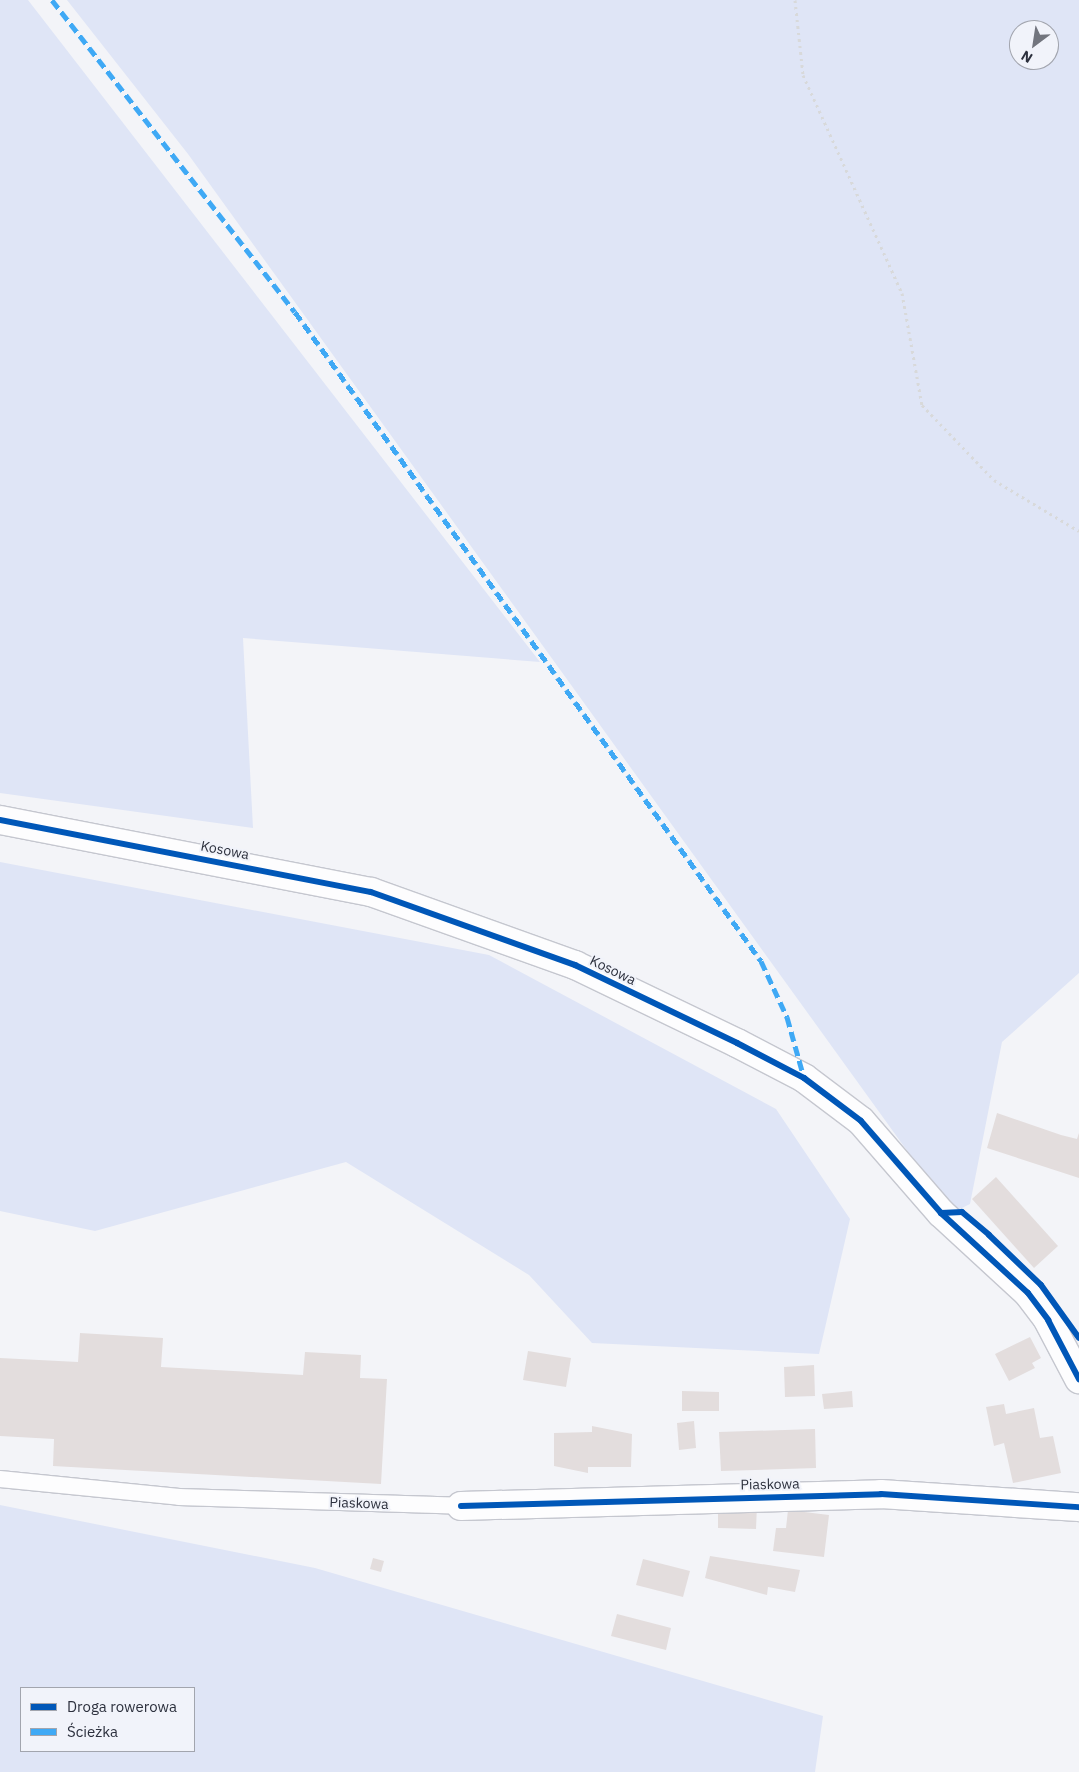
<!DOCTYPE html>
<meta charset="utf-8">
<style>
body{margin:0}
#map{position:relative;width:1079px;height:1772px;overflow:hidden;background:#f3f4f8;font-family:"IBM Plex Sans",sans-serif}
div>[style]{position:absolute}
.green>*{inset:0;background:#dfe5f6}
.building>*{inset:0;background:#e3dddd}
.path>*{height:3px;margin-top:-1.5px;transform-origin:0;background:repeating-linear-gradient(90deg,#d8d9da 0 2.5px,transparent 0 6.5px)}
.roads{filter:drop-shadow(1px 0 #c5c7cf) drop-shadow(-1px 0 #c5c7cf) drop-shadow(0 1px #c5c7cf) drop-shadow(0 -1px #c5c7cf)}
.service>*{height:16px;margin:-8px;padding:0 8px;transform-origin:8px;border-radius:8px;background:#fdfdfe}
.minor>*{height:28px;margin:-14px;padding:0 14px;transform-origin:14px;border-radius:14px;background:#fdfdfe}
.quiet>*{height:5px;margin-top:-2.5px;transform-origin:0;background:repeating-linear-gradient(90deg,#3fa9f5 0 10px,transparent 0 15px)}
.cycleway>*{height:6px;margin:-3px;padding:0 3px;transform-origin:3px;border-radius:3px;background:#0057b8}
span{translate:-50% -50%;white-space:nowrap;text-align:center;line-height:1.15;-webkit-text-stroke:4px #f1f3fa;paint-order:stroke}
.street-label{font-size:14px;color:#2c303d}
.legend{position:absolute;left:20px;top:1687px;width:175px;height:65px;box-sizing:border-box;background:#f1f3fa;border:1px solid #a2a5ae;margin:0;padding:6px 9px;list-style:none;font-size:15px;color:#2c303d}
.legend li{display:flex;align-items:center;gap:10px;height:25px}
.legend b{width:25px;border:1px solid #a2a5ae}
.north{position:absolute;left:1009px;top:20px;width:50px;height:50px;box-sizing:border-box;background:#f1f3fa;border:1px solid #a2a5ae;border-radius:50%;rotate:211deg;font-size:14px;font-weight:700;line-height:20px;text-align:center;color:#2c303d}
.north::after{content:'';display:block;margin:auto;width:18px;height:22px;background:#72757e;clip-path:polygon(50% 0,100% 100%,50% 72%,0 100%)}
</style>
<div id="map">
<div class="green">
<div style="clip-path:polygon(0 0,28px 0,540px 662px,243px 638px,253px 828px,0 793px)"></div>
<div style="clip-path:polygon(evenodd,67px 0,1079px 0,1079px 973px,1002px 1042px,970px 1204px,952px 1213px,188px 154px,67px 0,1019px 30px,1049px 30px,1049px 60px,1019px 60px,1019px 30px)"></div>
<div style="clip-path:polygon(0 862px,489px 955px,776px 1109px,850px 1219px,819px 1354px,592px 1343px,529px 1275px,346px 1162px,95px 1231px,0 1211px)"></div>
<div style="clip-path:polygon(evenodd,0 1505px,315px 1568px,823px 1716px,815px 1772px,0 1772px,0 1505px,194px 1688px,194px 1751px,21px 1751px,21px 1688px,194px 1688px)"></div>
</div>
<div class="building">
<div style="clip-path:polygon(997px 1113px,1061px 1135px,1077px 1139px,1079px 1133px,1079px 1178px,987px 1148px)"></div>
<div style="clip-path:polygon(996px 1177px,1058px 1246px,1034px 1268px,972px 1199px)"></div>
<div style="clip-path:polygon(80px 1333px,163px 1338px,161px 1367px,303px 1375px,305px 1352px,361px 1355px,360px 1378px,387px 1379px,381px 1484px,53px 1466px,54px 1439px,0 1436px,0 1358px,78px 1362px)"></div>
<div style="clip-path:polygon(1030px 1337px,1041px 1358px,1032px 1363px,1035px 1368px,1009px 1381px,995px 1354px)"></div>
<div style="clip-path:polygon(528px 1351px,571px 1358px,566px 1387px,523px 1380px)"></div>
<div style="clip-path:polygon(814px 1365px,815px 1396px,785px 1397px,784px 1367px)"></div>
<div style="clip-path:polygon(682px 1391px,719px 1392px,719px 1411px,682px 1411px)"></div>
<div style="clip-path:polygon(852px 1391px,853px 1407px,824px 1409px,822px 1394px)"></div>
<div style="clip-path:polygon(1004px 1404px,1006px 1414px,1034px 1408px,1040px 1438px,1053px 1436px,1061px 1473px,1013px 1483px,1004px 1443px,994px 1446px,986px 1407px)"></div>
<div style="clip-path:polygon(694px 1421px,696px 1448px,679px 1450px,677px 1423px)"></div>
<div style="clip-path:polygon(592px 1426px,632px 1434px,631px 1467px,588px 1467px,588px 1473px,554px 1466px,554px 1433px,592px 1432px)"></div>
<div style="clip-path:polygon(815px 1429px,816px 1468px,721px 1471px,719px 1432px)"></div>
<div style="clip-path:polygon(718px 1505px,757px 1505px,756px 1529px,718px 1528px)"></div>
<div style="clip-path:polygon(788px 1510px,829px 1515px,824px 1557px,773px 1551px,776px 1528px,786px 1528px)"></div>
<div style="clip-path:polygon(710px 1556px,800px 1570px,795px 1592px,768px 1587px,767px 1595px,705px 1578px)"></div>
<div style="clip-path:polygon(373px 1558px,384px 1561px,381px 1572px,370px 1569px)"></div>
<div style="clip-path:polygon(643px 1559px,690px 1571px,683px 1597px,636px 1585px)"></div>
<div style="clip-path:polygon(617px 1614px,671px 1628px,666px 1650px,611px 1636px)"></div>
</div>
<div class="path">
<div style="left:795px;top:0;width:75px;rotate:83.9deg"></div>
<div style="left:803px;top:75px;width:239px;rotate:65.6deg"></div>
<div style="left:902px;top:293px;width:114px;rotate:79.9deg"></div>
<div style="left:922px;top:405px;width:104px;rotate:46.2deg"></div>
<div style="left:994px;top:480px;width:99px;rotate:31deg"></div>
</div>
<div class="roads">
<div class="service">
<div style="left:0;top:1479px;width:180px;rotate:5.7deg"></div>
<div style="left:179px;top:1497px;width:282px;rotate:1.8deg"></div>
</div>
<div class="minor">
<div style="left:0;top:820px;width:378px;rotate:11deg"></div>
<div style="left:371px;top:892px;width:217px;rotate:19.7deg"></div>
<div style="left:575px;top:965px;width:180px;rotate:25.7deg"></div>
<div style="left:737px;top:1043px;width:76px;rotate:27.6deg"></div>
<div style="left:804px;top:1078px;width:71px;rotate:37deg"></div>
<div style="left:861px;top:1121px;width:122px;rotate:49deg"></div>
<div style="left:941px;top:1213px;width:118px;rotate:42.6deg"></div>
<div style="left:1028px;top:1293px;width:34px;rotate:53deg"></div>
<div style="left:1048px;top:1320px;width:67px;rotate:62.3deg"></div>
<div style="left:461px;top:1506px;width:420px;rotate:-1.6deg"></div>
<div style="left:881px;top:1494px;width:198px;rotate:3.8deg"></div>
</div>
</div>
<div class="quiet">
<div style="left:52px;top:0;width:395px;rotate:52.1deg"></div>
<div style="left:295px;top:312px;width:799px;rotate:54.32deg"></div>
<div style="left:761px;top:961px;width:62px;rotate:65.1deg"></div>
<div style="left:787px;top:1017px;width:63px;rotate:74.4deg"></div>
</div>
<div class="cycleway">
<div style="left:0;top:820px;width:378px;rotate:11deg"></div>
<div style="left:371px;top:892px;width:217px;rotate:19.7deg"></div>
<div style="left:575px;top:965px;width:180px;rotate:25.7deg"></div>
<div style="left:737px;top:1043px;width:76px;rotate:27.6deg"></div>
<div style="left:804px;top:1078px;width:71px;rotate:37deg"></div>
<div style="left:861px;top:1121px;width:122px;rotate:49deg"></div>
<div style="left:941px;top:1213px;width:118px;rotate:42.6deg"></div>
<div style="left:1028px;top:1293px;width:34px;rotate:53deg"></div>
<div style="left:1048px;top:1320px;width:67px;rotate:62.3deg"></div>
<div style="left:941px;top:1213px;width:21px;rotate:-3deg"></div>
<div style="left:962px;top:1212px;width:35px;rotate:40deg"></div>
<div style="left:989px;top:1235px;width:72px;rotate:43.9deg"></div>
<div style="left:1041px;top:1285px;width:65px;rotate:54.4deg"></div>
<div style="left:461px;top:1506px;width:420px;rotate:-1.6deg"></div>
<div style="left:881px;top:1494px;width:198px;rotate:3.8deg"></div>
</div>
<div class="street-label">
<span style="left:225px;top:850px;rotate:11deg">Kosowa</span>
<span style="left:613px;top:970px;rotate:26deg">Kosowa</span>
<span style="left:770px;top:1484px;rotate:-1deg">Piaskowa</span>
<span style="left:359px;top:1503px;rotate:2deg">Piaskowa</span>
</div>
<ul class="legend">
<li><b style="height:6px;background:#0057b8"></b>Droga rowerowa</li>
<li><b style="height:6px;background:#3fa9f5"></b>Ścieżka</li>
</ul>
<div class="north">N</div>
</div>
